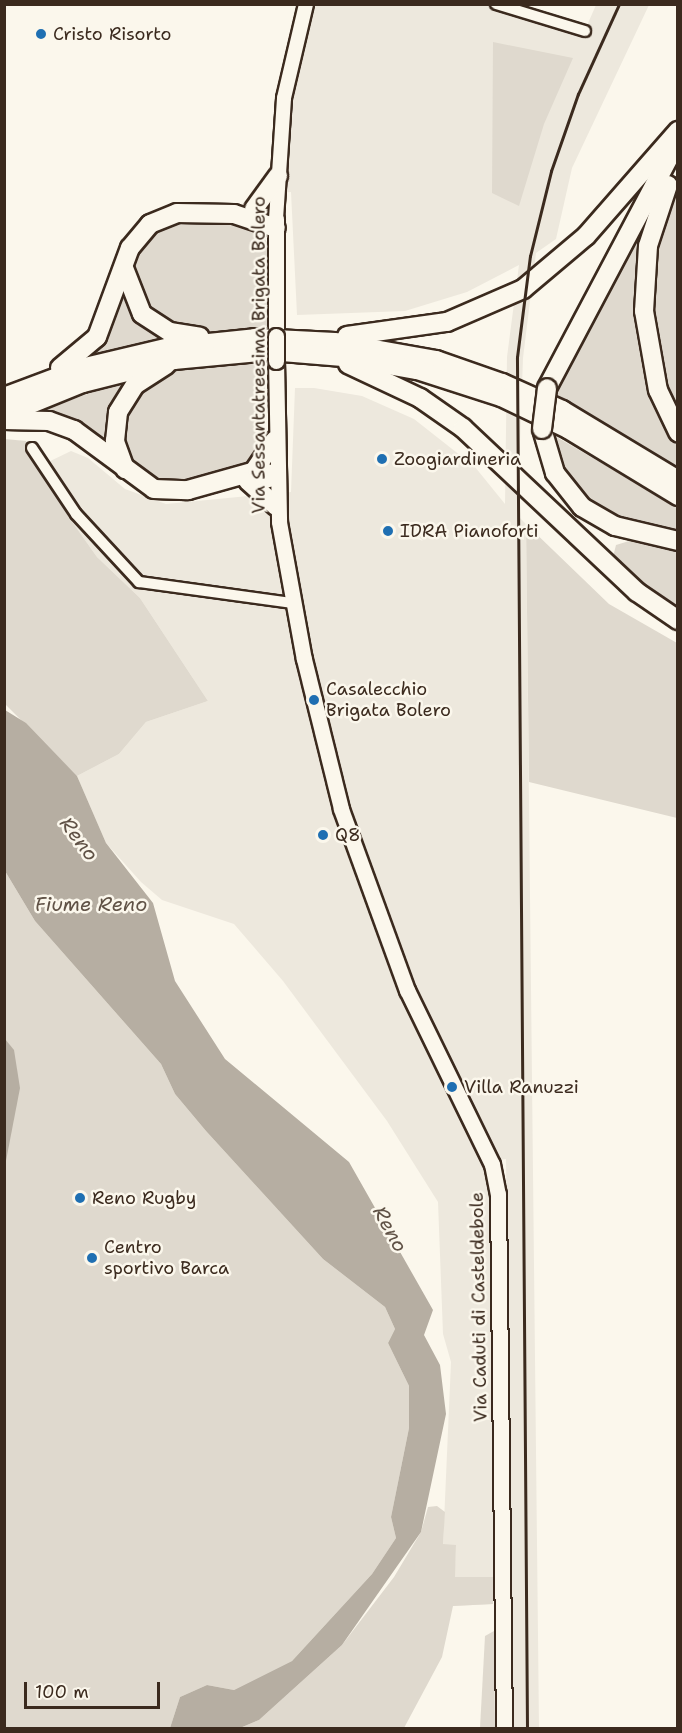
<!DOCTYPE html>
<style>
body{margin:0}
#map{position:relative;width:682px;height:1733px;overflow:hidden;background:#fbf7ec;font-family:"Shantell Sans",sans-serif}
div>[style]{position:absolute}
.built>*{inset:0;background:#ede8dd}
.green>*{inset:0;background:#dfd9ce}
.water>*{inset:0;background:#b6aea2}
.roads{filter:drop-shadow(2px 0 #3b2a1e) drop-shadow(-2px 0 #3b2a1e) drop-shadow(0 2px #3b2a1e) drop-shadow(0 -2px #3b2a1e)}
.minor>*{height:10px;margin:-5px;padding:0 5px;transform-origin:5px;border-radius:5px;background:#fbf7ec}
.tertiary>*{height:14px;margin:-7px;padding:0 7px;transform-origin:7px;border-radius:7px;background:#fbf7ec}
.secondary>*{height:15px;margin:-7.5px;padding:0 7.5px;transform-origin:7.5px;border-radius:7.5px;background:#fbf7ec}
.trunk>*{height:18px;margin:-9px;padding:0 9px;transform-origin:9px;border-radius:9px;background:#fbf7ec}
.rail>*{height:3px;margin:-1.5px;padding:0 1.5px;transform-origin:1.5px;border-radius:1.5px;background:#3b2a1e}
.bridges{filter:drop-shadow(2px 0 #3b2a1e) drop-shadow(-2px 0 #3b2a1e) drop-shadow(0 2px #3b2a1e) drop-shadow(0 -2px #3b2a1e)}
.secondary-bridge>*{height:15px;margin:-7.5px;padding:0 7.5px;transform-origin:7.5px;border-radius:7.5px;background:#fbf7ec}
.trunk-bridge>*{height:18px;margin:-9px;padding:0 9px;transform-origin:9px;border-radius:9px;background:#fbf7ec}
.dots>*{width:16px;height:16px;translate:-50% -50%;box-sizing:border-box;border:3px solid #fbf7ec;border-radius:50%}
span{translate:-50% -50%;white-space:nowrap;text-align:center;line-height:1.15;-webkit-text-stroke:5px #fbf7ec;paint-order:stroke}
.poi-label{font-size:18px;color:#3b2a1e}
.left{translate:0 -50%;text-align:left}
.street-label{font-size:18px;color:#3b2a1e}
.water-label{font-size:20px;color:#605246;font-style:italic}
.frame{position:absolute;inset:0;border:6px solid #3b2a1e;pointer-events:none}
.scale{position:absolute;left:24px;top:1682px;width:136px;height:27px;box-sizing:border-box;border:3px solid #3b2a1e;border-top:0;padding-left:8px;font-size:18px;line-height:21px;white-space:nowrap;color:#3b2a1e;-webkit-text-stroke:4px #fbf7ec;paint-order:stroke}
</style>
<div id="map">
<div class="built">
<div style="clip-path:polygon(311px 5px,497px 5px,585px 30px,596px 5px,649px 5px,572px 168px,556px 239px,536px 253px,523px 358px,519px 470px,520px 518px,526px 524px,539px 1728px,512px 1728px,506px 1159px,485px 1161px,493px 1221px,493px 1604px,453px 1606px,456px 1545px,443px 1545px,451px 1362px,443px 1334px,438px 1202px,387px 1121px,283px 981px,234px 924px,162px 900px,141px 882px,106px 843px,77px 776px,119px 754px,146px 722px,208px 701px,140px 598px,97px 557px,68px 516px,42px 465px,71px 451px,88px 458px,125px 489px,166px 504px,291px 492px,295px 388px,314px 388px,362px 396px,414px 419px,475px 467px,505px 504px,507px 357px,519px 265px,467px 292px,405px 311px,297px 315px,291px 192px,279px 193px,283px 113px)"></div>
</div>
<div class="green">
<div style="clip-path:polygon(493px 42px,573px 58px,544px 124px,519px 206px,492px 193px)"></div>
<div style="clip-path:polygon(677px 180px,677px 414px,667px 390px,652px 301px,655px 248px)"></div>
<div style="clip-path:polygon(647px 211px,640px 259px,668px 426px,677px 443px,677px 469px,552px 396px)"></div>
<div style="clip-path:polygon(239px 218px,259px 226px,268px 245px,267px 328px,200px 333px,150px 317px,131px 279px,132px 261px,154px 227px,179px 220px)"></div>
<div style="clip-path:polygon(121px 292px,136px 319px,167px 338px,88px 357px,110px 327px)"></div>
<div style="clip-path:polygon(265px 361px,265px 448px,256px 465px,186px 483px,157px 483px,138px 474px,123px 451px,119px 422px,130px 396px,157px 375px,200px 364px)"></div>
<div style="clip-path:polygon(134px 378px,109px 416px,111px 452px,30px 414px)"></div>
<div style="clip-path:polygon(548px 432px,677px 507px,677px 536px,632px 526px,572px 492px)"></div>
<div style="clip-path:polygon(5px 439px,26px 441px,68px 516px,97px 557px,140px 598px,208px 701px,146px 722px,119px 754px,77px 776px,5px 704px)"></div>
<div style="clip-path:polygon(526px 524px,609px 604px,677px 643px,677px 818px,529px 782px)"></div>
<div style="clip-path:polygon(639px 538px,677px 547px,677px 616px,612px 561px,616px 545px)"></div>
<div style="clip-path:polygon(5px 871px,35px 921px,161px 1064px,175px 1094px,206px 1131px,323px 1259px,385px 1307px,395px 1329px,388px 1343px,409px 1386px,409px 1428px,391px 1517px,396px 1538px,372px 1574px,292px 1661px,234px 1690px,207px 1685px,180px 1697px,170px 1728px,5px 1728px)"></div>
<div style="clip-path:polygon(437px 1506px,445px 1512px,443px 1544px,456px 1545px,455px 1577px,493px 1577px,493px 1604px,453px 1606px,442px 1657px,404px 1728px,240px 1728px,259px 1720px,342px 1645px,394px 1577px,421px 1532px,428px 1507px)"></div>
<div style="clip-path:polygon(494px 1631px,495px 1728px,480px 1728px,485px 1636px)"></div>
</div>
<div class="water">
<div style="clip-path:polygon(5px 710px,26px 723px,77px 776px,106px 843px,153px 903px,175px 981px,225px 1059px,349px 1162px,433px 1310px,424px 1335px,440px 1365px,446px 1414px,421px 1532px,342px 1645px,259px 1720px,240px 1728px,170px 1728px,180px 1697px,207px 1685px,234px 1690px,292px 1661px,372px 1574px,396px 1538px,391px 1517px,409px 1428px,409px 1386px,388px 1343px,395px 1329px,385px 1307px,323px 1259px,206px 1131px,175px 1094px,161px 1064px,35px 921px,5px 871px)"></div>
<div style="clip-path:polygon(5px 1039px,14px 1050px,20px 1088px,5px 1166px)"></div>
</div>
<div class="roads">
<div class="minor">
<div style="left:496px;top:4px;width:93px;rotate:16.9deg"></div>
<div style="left:32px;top:448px;width:79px;rotate:56.3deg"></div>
<div style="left:76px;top:514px;width:93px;rotate:47.2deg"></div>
<div style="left:139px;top:582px;width:154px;rotate:7.8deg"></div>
</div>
<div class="tertiary">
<div style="left:276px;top:219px;width:121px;rotate:-86.2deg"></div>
<div style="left:284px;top:98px;width:97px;rotate:-76.8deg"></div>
</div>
<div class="secondary">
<div style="left:276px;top:336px;width:117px;rotate:-90deg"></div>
<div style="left:276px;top:361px;width:161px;rotate:88.9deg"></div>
<div style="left:279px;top:522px;width:139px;rotate:79.7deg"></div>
<div style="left:304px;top:659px;width:154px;rotate:76.1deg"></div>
<div style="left:341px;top:809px;width:193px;rotate:70deg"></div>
<div style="left:407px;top:990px;width:194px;rotate:64deg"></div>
<div style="left:492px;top:1164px;width:31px;rotate:79deg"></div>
<div style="left:498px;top:1194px;width:534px;rotate:89.36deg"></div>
</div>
<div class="trunk">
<div style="left:668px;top:185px;width:64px;rotate:108.2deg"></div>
<div style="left:648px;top:246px;width:65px;rotate:93.5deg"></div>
<div style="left:644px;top:311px;width:80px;rotate:80deg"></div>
<div style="left:658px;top:390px;width:47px;rotate:64.5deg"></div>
<div style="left:254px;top:209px;width:41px;rotate:-54deg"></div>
<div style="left:124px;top:268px;width:49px;rotate:68.6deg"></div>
<div style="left:142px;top:314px;width:33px;rotate:33deg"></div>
<div style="left:170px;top:332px;width:30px;rotate:9deg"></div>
<div style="left:347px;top:336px;width:101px;rotate:-8deg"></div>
<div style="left:447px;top:322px;width:83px;rotate:-23.5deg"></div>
<div style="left:523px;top:289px;width:82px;rotate:-40.1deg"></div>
<div style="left:586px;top:236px;width:140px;rotate:-48.8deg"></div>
<div style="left:348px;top:364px;width:80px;rotate:25.3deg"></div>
<div style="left:420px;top:398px;width:52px;rotate:34.9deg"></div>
<div style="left:463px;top:428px;width:239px;rotate:43.3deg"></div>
<div style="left:637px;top:592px;width:50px;rotate:34.3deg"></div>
<div style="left:60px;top:368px;width:48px;rotate:-40deg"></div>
<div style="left:97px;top:337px;width:95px;rotate:-69.7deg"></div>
<div style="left:130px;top:248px;width:31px;rotate:-50deg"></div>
<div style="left:150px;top:224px;width:29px;rotate:-22deg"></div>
<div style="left:177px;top:213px;width:57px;rotate:1deg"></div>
<div style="left:234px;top:214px;width:44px;rotate:18.4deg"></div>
<div style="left:547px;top:388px;width:278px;rotate:-62.1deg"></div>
<div style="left:4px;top:397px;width:82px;rotate:-20.6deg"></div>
<div style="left:81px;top:368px;width:91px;rotate:-13.3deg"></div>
<div style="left:170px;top:347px;width:85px;rotate:-6deg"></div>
<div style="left:255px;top:338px;width:80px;rotate:2.9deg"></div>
<div style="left:335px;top:342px;width:103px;rotate:10.1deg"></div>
<div style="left:436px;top:360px;width:70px;rotate:19.2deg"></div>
<div style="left:502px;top:383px;width:66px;rotate:24.2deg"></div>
<div style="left:562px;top:410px;width:135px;rotate:31.1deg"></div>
<div style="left:4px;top:415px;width:85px;rotate:-22.1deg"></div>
<div style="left:83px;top:383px;width:94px;rotate:-14.2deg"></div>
<div style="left:174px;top:360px;width:96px;rotate:-5.4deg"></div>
<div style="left:270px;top:351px;width:73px;rotate:4.7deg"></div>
<div style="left:343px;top:357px;width:75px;rotate:10deg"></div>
<div style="left:417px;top:370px;width:88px;rotate:17.8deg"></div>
<div style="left:501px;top:397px;width:74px;rotate:25.5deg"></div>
<div style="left:568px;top:429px;width:129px;rotate:31.3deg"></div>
<div style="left:4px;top:420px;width:45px;rotate:1.3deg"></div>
<div style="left:49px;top:421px;width:27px;rotate:20deg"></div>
<div style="left:74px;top:430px;width:99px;rotate:36.4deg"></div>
<div style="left:154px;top:489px;width:34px;rotate:2deg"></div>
<div style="left:188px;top:490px;width:74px;rotate:-15.7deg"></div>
<div style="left:259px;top:470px;width:17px;rotate:21deg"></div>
<div style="left:275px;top:476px;width:22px;rotate:162deg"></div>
<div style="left:542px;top:429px;width:46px;rotate:73.5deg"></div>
<div style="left:555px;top:473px;width:43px;rotate:51.5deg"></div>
<div style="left:582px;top:507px;width:38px;rotate:30deg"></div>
<div style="left:615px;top:526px;width:65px;rotate:13.4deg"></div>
<div style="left:125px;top:469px;width:30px;rotate:-110deg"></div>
<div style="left:115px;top:441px;width:29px;rotate:-84deg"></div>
<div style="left:118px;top:412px;width:32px;rotate:-58deg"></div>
<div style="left:135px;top:385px;width:37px;rotate:-33deg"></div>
<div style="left:254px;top:471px;width:37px;rotate:-56deg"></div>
<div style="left:248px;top:481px;width:38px;rotate:42deg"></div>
</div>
</div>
<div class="rail">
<div style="left:527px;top:1728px;width:1371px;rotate:-90.42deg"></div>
<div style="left:517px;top:357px;width:102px;rotate:-82.7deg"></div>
<div style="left:530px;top:256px;width:88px;rotate:-76.1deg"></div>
<div style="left:551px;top:171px;width:82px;rotate:-70.7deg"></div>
<div style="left:578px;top:94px;width:99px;rotate:-65.5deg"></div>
</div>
<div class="bridges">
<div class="secondary-bridge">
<div style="left:276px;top:361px;width:25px;rotate:-90deg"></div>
</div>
<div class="trunk-bridge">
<div style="left:542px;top:429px;width:41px;rotate:-83deg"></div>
</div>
</div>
<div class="dots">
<div style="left:41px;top:34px;background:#1f6fb2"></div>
<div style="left:382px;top:459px;background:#1f6fb2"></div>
<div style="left:388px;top:531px;background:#1f6fb2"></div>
<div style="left:314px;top:700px;background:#1f6fb2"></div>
<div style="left:323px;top:835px;background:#1f6fb2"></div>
<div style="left:452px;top:1087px;background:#1f6fb2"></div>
<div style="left:80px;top:1198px;background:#1f6fb2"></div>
<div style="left:92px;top:1258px;background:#1f6fb2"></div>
</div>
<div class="poi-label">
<span class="left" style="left:53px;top:34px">Cristo Risorto</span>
<span class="left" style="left:394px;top:459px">Zoogiardineria</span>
<span class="left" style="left:400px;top:531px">IDRA Pianoforti</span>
<span class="left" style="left:326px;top:700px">Casalecchio<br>Brigata Bolero</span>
<span class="left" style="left:335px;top:835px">Q8</span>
<span class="left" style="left:464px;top:1087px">Villa Ranuzzi</span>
<span class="left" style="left:92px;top:1198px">Reno Rugby</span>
<span class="left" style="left:104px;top:1258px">Centro<br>sportivo Barca</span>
</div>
<div class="street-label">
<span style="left:259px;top:355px;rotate:-90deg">Via Sessantatreesima Brigata Bolero</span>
<span style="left:479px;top:1307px;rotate:-91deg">Via Caduti di Casteldebole</span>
</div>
<div class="water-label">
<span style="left:79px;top:839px;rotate:53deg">Reno</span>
<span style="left:91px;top:904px">Fiume Reno</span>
<span style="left:390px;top:1229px;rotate:61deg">Reno</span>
</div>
<div class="frame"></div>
<div class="scale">100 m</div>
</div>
